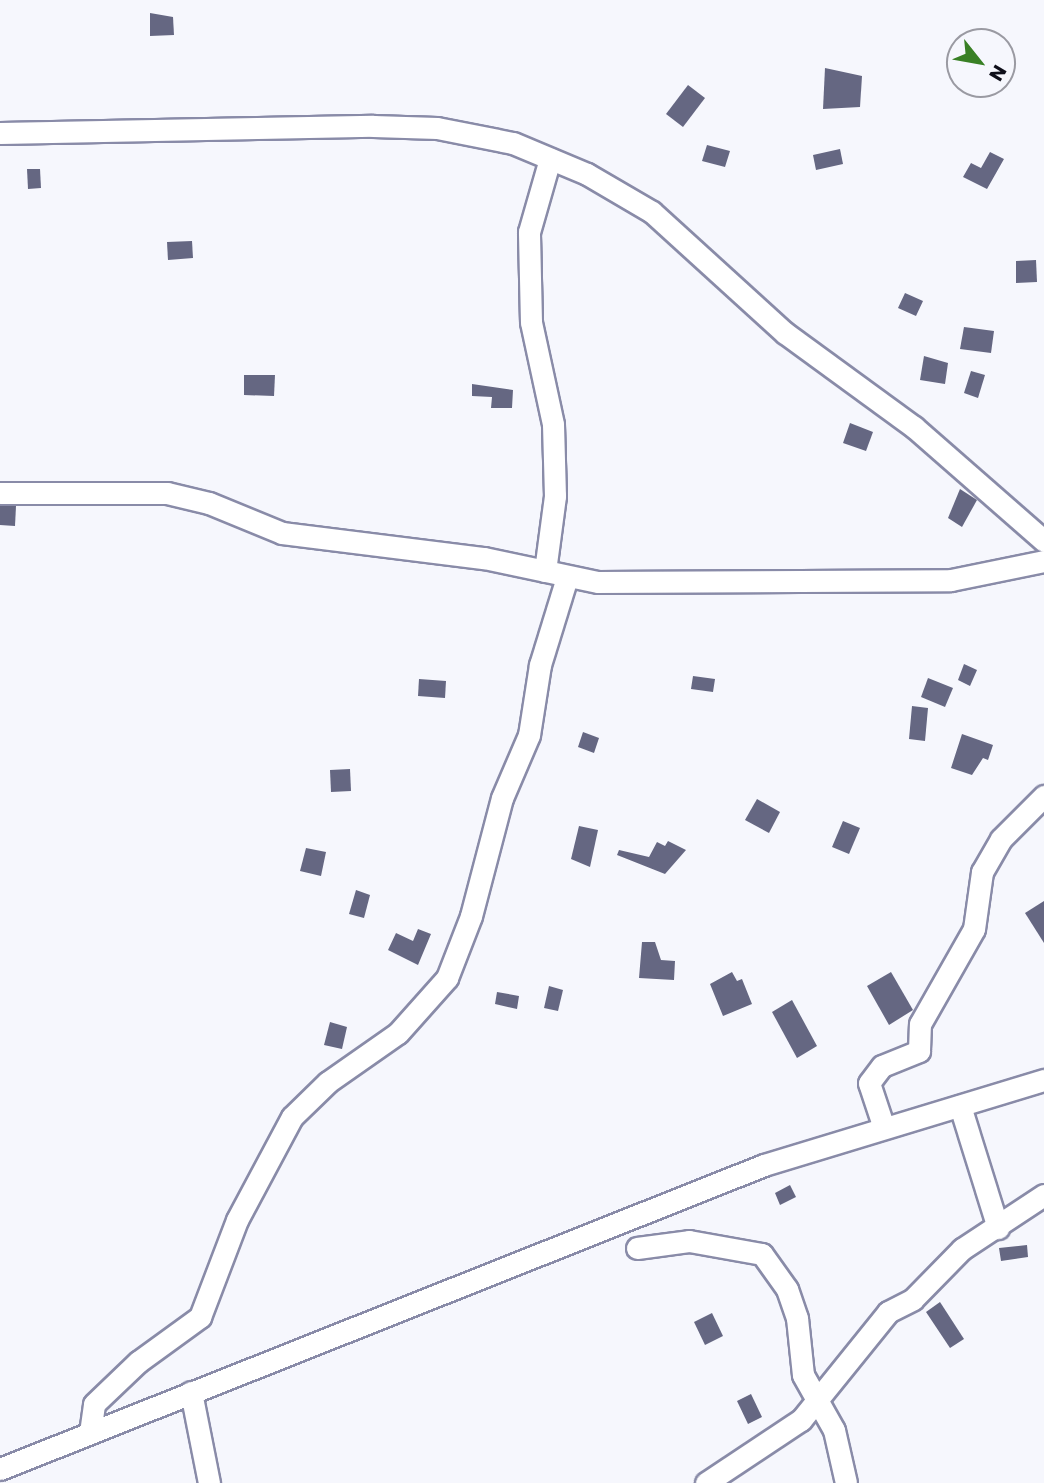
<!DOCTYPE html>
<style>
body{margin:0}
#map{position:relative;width:1044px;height:1483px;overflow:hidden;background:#f6f7fd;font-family:Poppins,sans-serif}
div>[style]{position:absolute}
.building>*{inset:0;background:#656782}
.roads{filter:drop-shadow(2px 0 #898ba8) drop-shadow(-2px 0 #898ba8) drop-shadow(0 2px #898ba8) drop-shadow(0 -2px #898ba8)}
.minor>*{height:21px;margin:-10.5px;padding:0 10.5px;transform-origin:10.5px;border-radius:10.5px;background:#fff}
span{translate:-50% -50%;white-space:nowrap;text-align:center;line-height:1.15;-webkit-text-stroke:6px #f6f7fd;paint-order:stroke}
.north{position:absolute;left:946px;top:28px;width:70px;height:70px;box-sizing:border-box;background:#f6f7fd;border:2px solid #9a9aa2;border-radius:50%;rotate:121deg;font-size:19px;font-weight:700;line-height:28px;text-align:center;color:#0f0f1a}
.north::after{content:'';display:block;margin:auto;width:24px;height:32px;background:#398025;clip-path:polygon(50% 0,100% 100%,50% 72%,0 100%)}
</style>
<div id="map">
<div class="building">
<div style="clip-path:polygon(150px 13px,173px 17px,174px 35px,150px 36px)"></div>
<div style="clip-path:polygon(825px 68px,862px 76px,860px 107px,823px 109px)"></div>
<div style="clip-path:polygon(688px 85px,705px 98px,683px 127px,666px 114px)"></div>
<div style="clip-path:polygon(707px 145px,730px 151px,725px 167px,702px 161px)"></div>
<div style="clip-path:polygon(840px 149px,843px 164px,816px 170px,813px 155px)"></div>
<div style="clip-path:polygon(990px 152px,1004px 159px,987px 189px,963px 177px,971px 163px,981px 168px)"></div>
<div style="clip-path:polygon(27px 169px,40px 169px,41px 188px,28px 189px)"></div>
<div style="clip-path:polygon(192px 241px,193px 258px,168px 260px,167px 242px)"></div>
<div style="clip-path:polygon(1036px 260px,1037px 282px,1016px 283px,1016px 261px)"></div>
<div style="clip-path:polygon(905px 293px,923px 301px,916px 316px,898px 308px)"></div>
<div style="clip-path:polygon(964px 327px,994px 331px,991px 353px,960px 349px)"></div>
<div style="clip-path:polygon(924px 356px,948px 363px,945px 384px,920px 380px)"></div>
<div style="clip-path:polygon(971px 371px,985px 375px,978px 398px,964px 393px)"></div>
<div style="clip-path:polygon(244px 375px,275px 375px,274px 396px,244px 395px)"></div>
<div style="clip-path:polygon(472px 384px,513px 390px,512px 408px,491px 408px,492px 397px,472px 396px)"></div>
<div style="clip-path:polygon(850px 423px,873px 432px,866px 451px,843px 443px)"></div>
<div style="clip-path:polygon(960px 489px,977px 500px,962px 527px,948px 518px)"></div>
<div style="clip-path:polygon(0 506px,16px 506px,15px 526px,0 525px)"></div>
<div style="clip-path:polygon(964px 664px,977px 670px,970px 686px,958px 680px)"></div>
<div style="clip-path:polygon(693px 676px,715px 679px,713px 692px,691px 689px)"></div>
<div style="clip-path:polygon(928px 678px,953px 688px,945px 707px,921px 697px)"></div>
<div style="clip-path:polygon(419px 679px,446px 681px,445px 698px,418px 696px)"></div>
<div style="clip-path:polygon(912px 706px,928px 708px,925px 741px,909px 739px)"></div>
<div style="clip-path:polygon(583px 732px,599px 738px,594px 753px,578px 747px)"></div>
<div style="clip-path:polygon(962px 734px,993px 745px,988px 760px,983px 758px,972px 775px,951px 768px)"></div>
<div style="clip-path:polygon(350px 769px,351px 791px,331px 792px,330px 770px)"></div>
<div style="clip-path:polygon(757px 799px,780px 812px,769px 833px,745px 820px)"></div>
<div style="clip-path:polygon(843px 821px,860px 828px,849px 854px,832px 847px)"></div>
<div style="clip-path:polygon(579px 826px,598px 830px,590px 867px,571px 859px)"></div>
<div style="clip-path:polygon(668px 841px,686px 850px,665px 874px,617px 855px,619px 850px,649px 857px,657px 842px,665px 846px)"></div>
<div style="clip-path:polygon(306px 848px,326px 852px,321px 876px,300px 871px)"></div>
<div style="clip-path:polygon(356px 890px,370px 895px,364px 918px,349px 914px)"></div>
<div style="clip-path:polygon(1044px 901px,1044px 943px,1025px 913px)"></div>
<div style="clip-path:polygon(418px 929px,431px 934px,418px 965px,388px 950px,396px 933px,413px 941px)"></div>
<div style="clip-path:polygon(642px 942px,655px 942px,661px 960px,675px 961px,674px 980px,639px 978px)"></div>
<div style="clip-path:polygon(732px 972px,737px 981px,742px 979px,752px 1004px,723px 1016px,710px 984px)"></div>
<div style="clip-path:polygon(891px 972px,913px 1010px,889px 1025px,867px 986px)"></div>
<div style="clip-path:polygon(549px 986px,563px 990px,558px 1011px,544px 1008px)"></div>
<div style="clip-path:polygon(497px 992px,519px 996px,517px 1009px,495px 1004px)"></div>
<div style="clip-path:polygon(792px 1000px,817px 1046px,797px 1058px,772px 1012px)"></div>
<div style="clip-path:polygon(330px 1022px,347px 1027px,342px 1049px,324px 1045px)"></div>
<div style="clip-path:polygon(790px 1185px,796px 1197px,780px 1205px,775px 1193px)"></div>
<div style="clip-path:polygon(1027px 1245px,1028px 1257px,1001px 1261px,999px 1248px)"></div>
<div style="clip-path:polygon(940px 1302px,964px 1339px,950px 1348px,926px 1312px)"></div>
<div style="clip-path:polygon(712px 1313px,723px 1336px,705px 1345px,694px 1322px)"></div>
<div style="clip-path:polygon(751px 1394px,762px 1417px,748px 1424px,737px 1401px)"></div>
</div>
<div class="roads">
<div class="minor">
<div style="left:0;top:133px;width:373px;rotate:-1.1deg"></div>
<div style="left:373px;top:126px;width:64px;rotate:1.8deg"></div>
<div style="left:437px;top:128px;width:77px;rotate:11.2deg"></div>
<div style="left:513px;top:143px;width:80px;rotate:22.7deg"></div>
<div style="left:587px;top:174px;width:75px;rotate:30.3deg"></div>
<div style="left:652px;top:212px;width:180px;rotate:42.3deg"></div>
<div style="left:785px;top:333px;width:160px;rotate:36.1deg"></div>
<div style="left:914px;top:427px;width:173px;rotate:41.2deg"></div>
<div style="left:0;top:493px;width:167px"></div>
<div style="left:167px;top:493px;width:43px;rotate:13.4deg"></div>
<div style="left:209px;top:503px;width:79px;rotate:22.3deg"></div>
<div style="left:282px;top:533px;width:204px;rotate:7.1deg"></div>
<div style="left:484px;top:558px;width:116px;rotate:11.9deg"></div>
<div style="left:598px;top:582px;width:353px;rotate:-0.3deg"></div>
<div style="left:951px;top:580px;width:95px;rotate:-11.5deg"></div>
<div style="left:545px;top:571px;width:76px;rotate:-82.4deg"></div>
<div style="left:555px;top:496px;width:72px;rotate:-91.6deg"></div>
<div style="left:553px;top:424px;width:104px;rotate:-102.2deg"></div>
<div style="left:531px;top:322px;width:90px;rotate:-91.3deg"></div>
<div style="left:529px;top:232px;width:76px;rotate:-74deg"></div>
<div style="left:960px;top:1106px;width:128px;rotate:72.7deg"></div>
<div style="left:883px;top:1125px;width:44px;rotate:-108.4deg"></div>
<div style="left:869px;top:1083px;width:21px;rotate:-53deg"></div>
<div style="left:882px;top:1066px;width:40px;rotate:-22deg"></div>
<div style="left:919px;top:1051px;width:27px;rotate:-88deg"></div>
<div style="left:920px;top:1024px;width:109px;rotate:-60.4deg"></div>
<div style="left:974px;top:929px;width:58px;rotate:-82deg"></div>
<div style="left:982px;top:872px;width:38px;rotate:-60deg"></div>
<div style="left:1001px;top:839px;width:61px;rotate:-45deg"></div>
<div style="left:637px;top:1248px;width:52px;rotate:-7.7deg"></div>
<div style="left:689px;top:1241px;width:74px;rotate:10.1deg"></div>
<div style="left:762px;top:1254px;width:43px;rotate:54.5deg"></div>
<div style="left:787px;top:1289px;width:31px;rotate:71deg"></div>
<div style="left:797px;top:1318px;width:57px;rotate:84deg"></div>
<div style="left:803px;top:1375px;width:63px;rotate:60.6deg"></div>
<div style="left:834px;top:1430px;width:54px;rotate:77.2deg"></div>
<div style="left:191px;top:1392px;width:93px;rotate:78.8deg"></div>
<div style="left:90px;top:1433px;width:29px;rotate:-82deg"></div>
<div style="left:94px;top:1404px;width:61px;rotate:-43.7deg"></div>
<div style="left:138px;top:1362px;width:77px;rotate:-36deg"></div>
<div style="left:200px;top:1317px;width:104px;rotate:-69.1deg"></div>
<div style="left:237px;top:1220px;width:117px;rotate:-61.9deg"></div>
<div style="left:292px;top:1117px;width:50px;rotate:-44.2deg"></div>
<div style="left:328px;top:1082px;width:85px;rotate:-35deg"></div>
<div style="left:398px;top:1033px;width:74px;rotate:-48.3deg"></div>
<div style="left:447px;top:978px;width:66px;rotate:-68.8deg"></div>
<div style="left:471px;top:916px;width:122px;rotate:-75.3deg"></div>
<div style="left:502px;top:798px;width:69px;rotate:-66.8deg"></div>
<div style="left:529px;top:735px;width:71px;rotate:-81.1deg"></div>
<div style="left:540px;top:665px;width:92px;rotate:-72.9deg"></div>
<div style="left:0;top:1469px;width:822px;rotate:-21.7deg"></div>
<div style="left:764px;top:1165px;width:293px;rotate:-16.9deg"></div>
<div style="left:706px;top:1483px;width:114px;rotate:-33.6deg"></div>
<div style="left:801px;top:1420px;width:139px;rotate:-51.1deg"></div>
<div style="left:888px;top:1312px;width:28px;rotate:-27deg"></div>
<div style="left:913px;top:1299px;width:70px;rotate:-45.6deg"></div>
<div style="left:962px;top:1249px;width:98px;rotate:-33.4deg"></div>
</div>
</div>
<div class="north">N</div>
</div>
